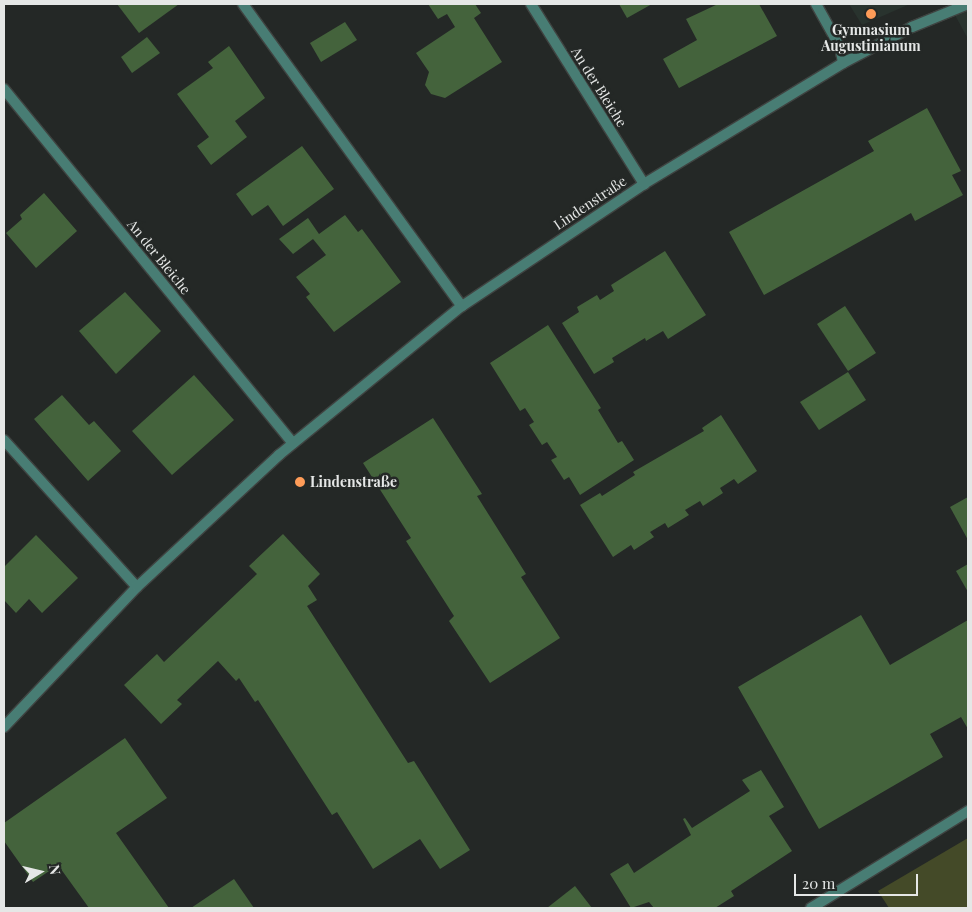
<!DOCTYPE html>
<meta charset="utf-8">
<style>
body{margin:0}
#map{position:relative;width:972px;height:912px;overflow:hidden;background:#242826;font-family:"Playfair Display",serif}
div>[style]{position:absolute}
.built>*{inset:0;background:#29332e}
.green>*{inset:0;background:#444a28}
.building>*{inset:0;background:#44633c}
.roads{filter:drop-shadow(1px 0 #3f4341) drop-shadow(-1px 0 #3f4341) drop-shadow(0 1px #3f4341) drop-shadow(0 -1px #3f4341)}
.street>*{height:10px;margin:-5px;padding:0 5px;transform-origin:5px;border-radius:5px;background:#487d74}
.dots>*{width:14px;height:14px;translate:-50% -50%;box-sizing:border-box;border:2px solid #242826;border-radius:50%}
span{translate:-50% -50%;white-space:nowrap;text-align:center;line-height:1.15;-webkit-text-stroke:5px #242826;paint-order:stroke}
.poi-label{font-size:14px;color:#e5e7e6;font-weight:700}
.left{translate:0 -50%;text-align:left}
.street-label{font-size:14px;color:#e5e7e6}
.frame{position:absolute;inset:0;border:5px solid #e5e7e6;pointer-events:none}
.north{position:absolute;left:15px;top:847px;width:50px;height:50px;-webkit-text-stroke:4px #242826;paint-order:stroke;rotate:81deg;font-size:14px;font-weight:700;line-height:20px;text-align:center;color:#e5e7e6}
.north::after{content:'';display:block;margin:auto;width:18px;height:22px;background:#e5e7e6;clip-path:polygon(50% 0,100% 100%,50% 72%,0 100%)}
.scale{position:absolute;left:794px;top:874px;width:124px;height:22px;box-sizing:border-box;border:2px solid #e5e7e6;border-top:0;padding-left:6px;font-size:15px;line-height:18px;white-space:nowrap;color:#e5e7e6;-webkit-text-stroke:4px #242826;paint-order:stroke}
</style>
<div id="map">
<div class="built">
<div style="clip-path:polygon(849px 4px,910px 4px,862px 25px)"></div>
<div style="clip-path:polygon(949px 4px,968px 4px,968px 39px)"></div>
</div>
<div class="green">
<div style="clip-path:polygon(968px 838px,968px 908px,889px 908px,878px 891px)"></div>
</div>
<div class="building">
<div style="clip-path:polygon(117px 4px,179px 4px,139px 33px)"></div>
<div style="clip-path:polygon(428px 4px,475px 4px,481px 13px,474px 18px,502px 62px,445px 98px,431px 94px,425px 85px,429px 72px,416px 53px,455px 27px,447px 14px,438px 19px)"></div>
<div style="clip-path:polygon(619px 4px,652px 4px,627px 18px)"></div>
<div style="clip-path:polygon(718px 4px,759px 4px,777px 36px,679px 88px,663px 59px,697px 40px,686px 19px)"></div>
<div style="clip-path:polygon(345px 22px,357px 40px,321px 62px,310px 43px)"></div>
<div style="clip-path:polygon(147px 37px,160px 53px,132px 73px,121px 57px)"></div>
<div style="clip-path:polygon(229px 46px,265px 98px,235px 121px,247px 137px,211px 165px,197px 146px,209px 137px,177px 94px,213px 68px,208px 62px)"></div>
<div style="clip-path:polygon(927px 108px,961px 171px,952px 175px,963px 195px,915px 221px,911px 213px,764px 295px,729px 232px,874px 151px,868px 141px)"></div>
<div style="clip-path:polygon(302px 146px,334px 189px,283px 226px,268px 205px,252px 216px,236px 194px)"></div>
<div style="clip-path:polygon(44px 193px,77px 231px,36px 268px,6px 233px,22px 219px,20px 215px)"></div>
<div style="clip-path:polygon(345px 215px,358px 232px,362px 229px,401px 282px,334px 332px,306px 297px,310px 294px,296px 277px,326px 255px,313px 239px,293px 254px,279px 239px,308px 218px,319px 234px)"></div>
<div style="clip-path:polygon(665px 251px,706px 315px,668px 339px,663px 331px,646px 341px,645px 338px,612px 358px,614px 362px,594px 374px,562px 323px,579px 312px,577px 307px,597px 295px,600px 300px,614px 291px,611px 285px)"></div>
<div style="clip-path:polygon(125px 292px,161px 331px,116px 374px,79px 331px)"></div>
<div style="clip-path:polygon(845px 306px,876px 353px,848px 371px,817px 324px)"></div>
<div style="clip-path:polygon(548px 325px,601px 408px,598px 410px,618px 443px,622px 441px,634px 460px,580px 495px,569px 477px,564px 480px,551px 460px,557px 457px,547px 442px,542px 445px,529px 425px,534px 422px,525px 408px,520px 411px,490px 363px)"></div>
<div style="clip-path:polygon(848px 372px,866px 400px,819px 430px,800px 402px)"></div>
<div style="clip-path:polygon(194px 375px,234px 420px,172px 475px,132px 431px)"></div>
<div style="clip-path:polygon(62px 395px,89px 425px,94px 421px,121px 451px,88px 481px,34px 419px)"></div>
<div style="clip-path:polygon(721px 415px,757px 471px,738px 484px,734px 479px,720px 488px,723px 493px,703px 506px,700px 501px,685px 510px,689px 515px,668px 528px,665px 523px,650px 532px,654px 537px,634px 550px,631px 545px,613px 557px,580px 505px,600px 493px,602px 496px,635px 475px,633px 472px,704px 431px,702px 428px)"></div>
<div style="clip-path:polygon(433px 418px,482px 494px,477px 496px,526px 574px,521px 577px,560px 638px,490px 683px,449px 621px,454px 616px,406px 541px,411px 538px,363px 463px)"></div>
<div style="clip-path:polygon(968px 497px,968px 540px,950px 507px)"></div>
<div style="clip-path:polygon(283px 534px,320px 574px,308px 586px,317px 600px,307px 606px,408px 763px,414px 761px,470px 850px,440px 869px,420px 839px,373px 869px,337px 812px,332px 815px,258px 700px,255px 702px,239px 678px,236px 681px,218px 661px,177px 700px,182px 704px,161px 724px,124px 685px,157px 654px,164px 662px,257px 574px,249px 566px)"></div>
<div style="clip-path:polygon(36px 535px,78px 578px,42px 613px,29px 599px,16px 613px,4px 600px,4px 567px)"></div>
<div style="clip-path:polygon(968px 564px,968px 592px,956px 571px)"></div>
<div style="clip-path:polygon(861px 615px,890px 665px,968px 620px,968px 729px,961px 717px,930px 734px,943px 757px,819px 829px,738px 687px)"></div>
<div style="clip-path:polygon(125px 738px,167px 798px,116px 833px,169px 908px,89px 908px,58px 865px,33px 882px,4px 841px,4px 823px)"></div>
<div style="clip-path:polygon(761px 770px,784px 807px,769px 816px,792px 851px,731px 891px,734px 896px,715px 908px,654px 908px,649px 902px,631px 908px,610px 874px,628px 863px,634px 873px,691px 835px,683px 819px,685px 818px,692px 828px,750px 791px,742px 780px)"></div>
<div style="clip-path:polygon(234px 879px,254px 908px,191px 908px)"></div>
<div style="clip-path:polygon(575px 886px,592px 908px,547px 908px)"></div>
</div>
<div class="roads">
<div class="street">
<div style="left:243px;top:4px;width:373px;rotate:54.1deg"></div>
<div style="left:531px;top:4px;width:213px;rotate:57.9deg"></div>
<div style="left:816px;top:4px;width:49px;rotate:60.8deg"></div>
<div style="left:840px;top:47px;width:16px;rotate:79deg"></div>
<div style="left:4px;top:89px;width:457px;rotate:50.8deg"></div>
<div style="left:4px;top:440px;width:198px;rotate:47.9deg"></div>
<div style="left:4px;top:727px;width:193px;rotate:-46.5deg"></div>
<div style="left:137px;top:587px;width:194px;rotate:-42.9deg"></div>
<div style="left:279px;top:455px;width:236px;rotate:-39.2deg"></div>
<div style="left:462px;top:306px;width:219px;rotate:-33.8deg"></div>
<div style="left:644px;top:184px;width:233px;rotate:-31.3deg"></div>
<div style="left:843px;top:63px;width:78px;rotate:-27.6deg"></div>
<div style="left:912px;top:27px;width:61px;rotate:-22.3deg"></div>
<div style="left:811px;top:908px;width:185px;rotate:-31.7deg"></div>
</div>
</div>
<div class="dots">
<div style="left:871px;top:14px;background:#fe9c58"></div>
<div style="left:300px;top:482px;background:#fe9c58"></div>
</div>
<div class="poi-label">
<span style="left:871px;top:38px">Gymnasium<br>Augustinianum</span>
<span class="left" style="left:310px;top:482px">Lindenstraße</span>
</div>
<div class="street-label">
<span style="left:599px;top:87px;rotate:58deg">An der Bleiche</span>
<span style="left:590px;top:203px;rotate:-34deg">Lindenstraße</span>
<span style="left:159px;top:257px;rotate:51deg">An der Bleiche</span>
</div>
<div class="frame"></div>
<div class="north">N</div>
<div class="scale">20 m</div>
</div>
